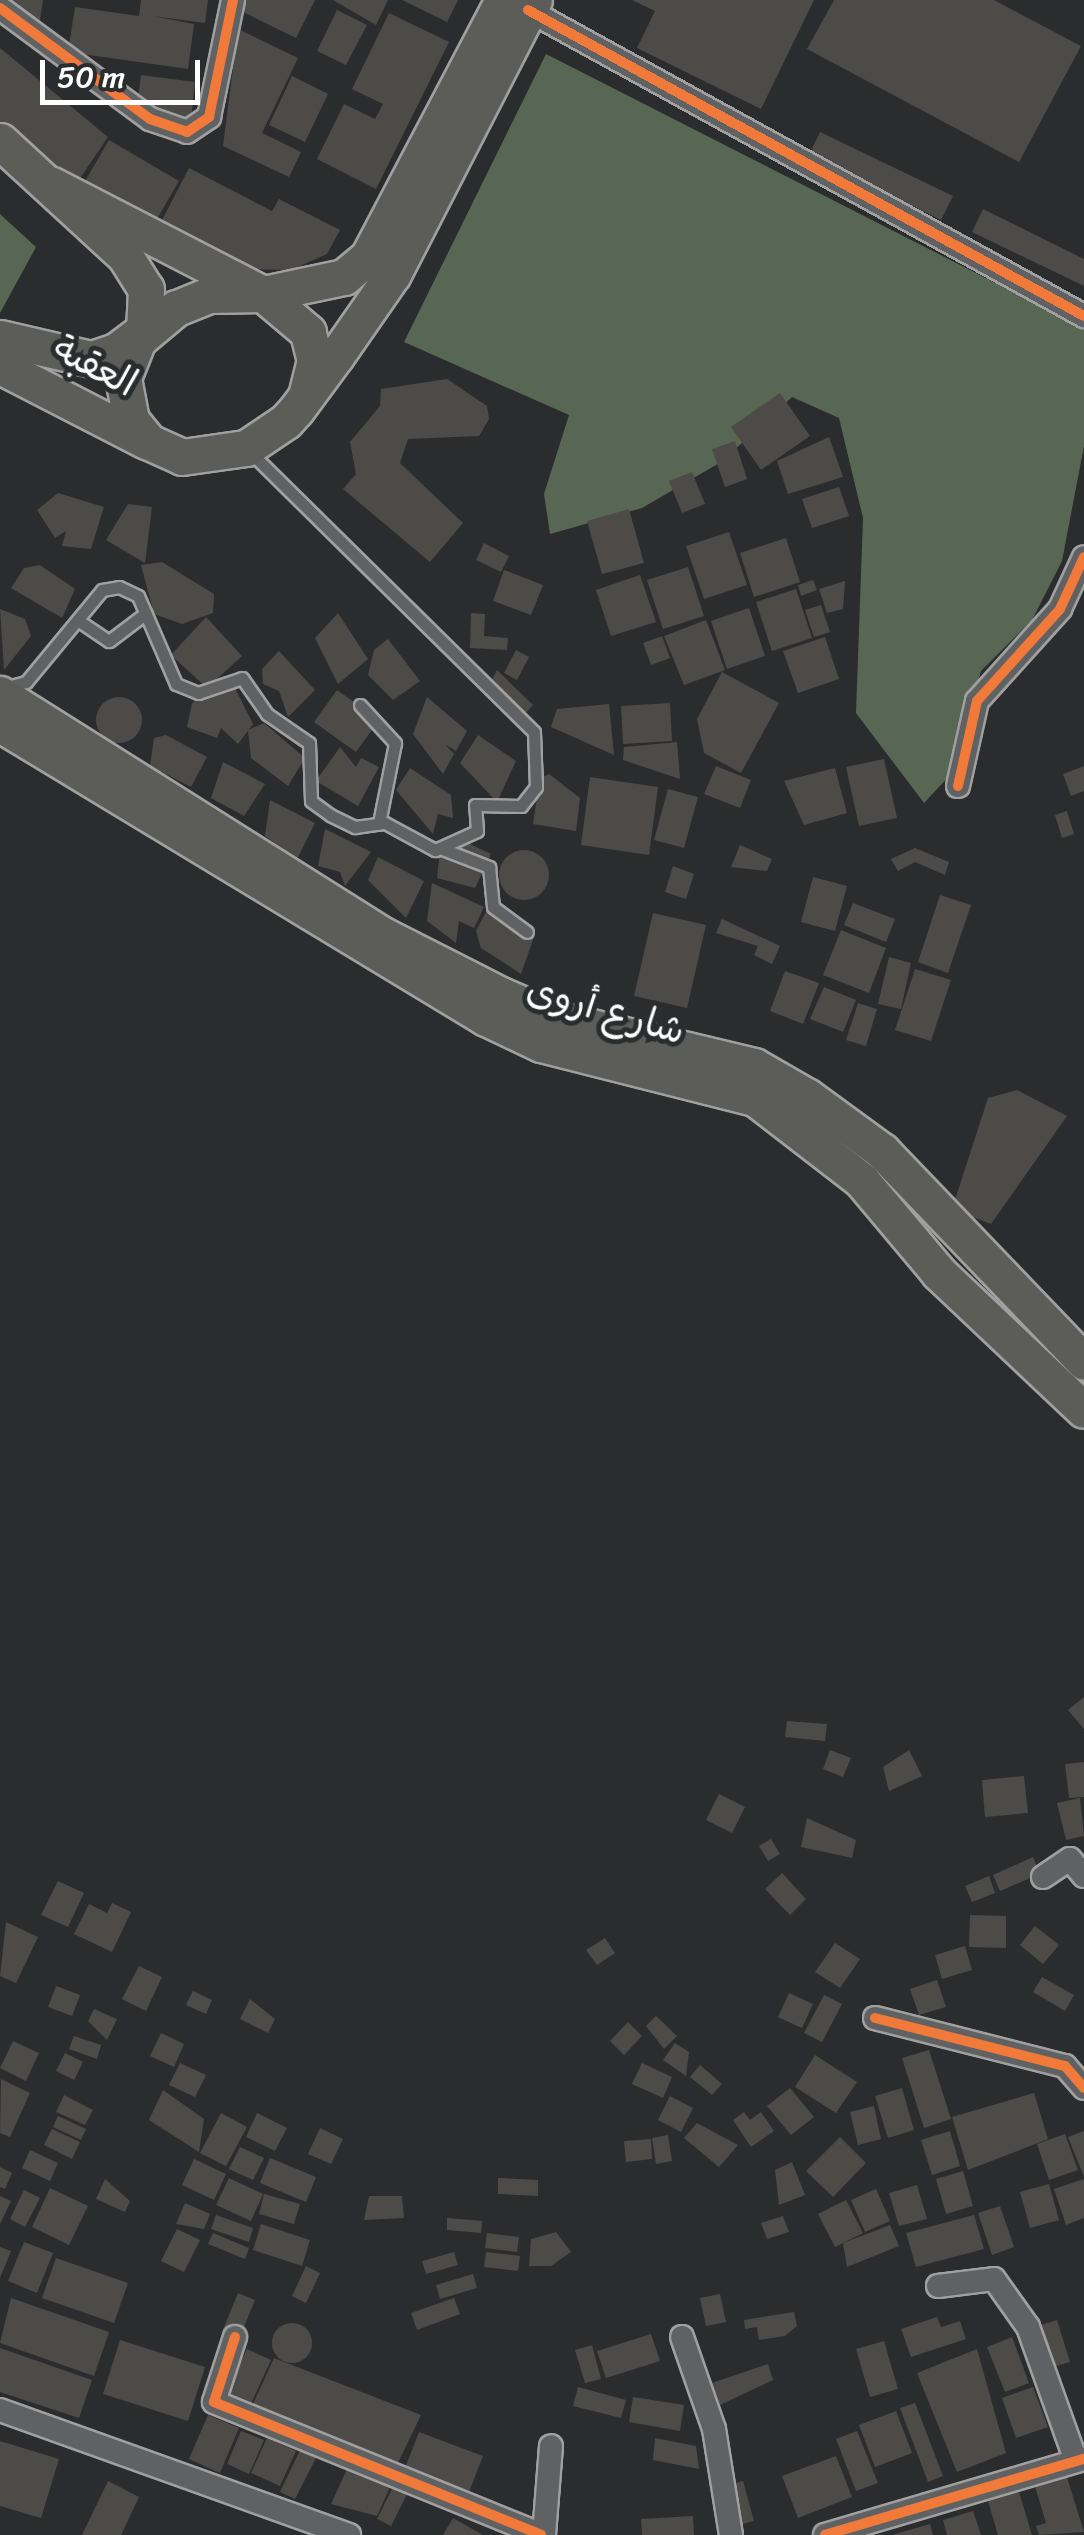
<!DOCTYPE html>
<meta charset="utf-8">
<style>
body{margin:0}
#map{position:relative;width:1084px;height:2535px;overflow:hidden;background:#2b2c2d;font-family:Sriracha,"Playpen Sans Arabic",sans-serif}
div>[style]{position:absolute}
.green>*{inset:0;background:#586753}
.building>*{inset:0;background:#4d4b48}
.round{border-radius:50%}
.roads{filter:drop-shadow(2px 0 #a0a0a0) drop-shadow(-2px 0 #a0a0a0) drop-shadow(0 2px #a0a0a0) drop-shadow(0 -2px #a0a0a0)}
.lane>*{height:11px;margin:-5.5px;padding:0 5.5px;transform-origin:5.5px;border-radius:5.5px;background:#606162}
.street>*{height:22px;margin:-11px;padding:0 11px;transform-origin:11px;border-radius:11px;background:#606162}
.primary>*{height:35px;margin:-17.5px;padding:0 17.5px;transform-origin:17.5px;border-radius:17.5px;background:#5c5d58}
.cycleway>*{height:10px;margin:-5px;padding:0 5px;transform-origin:5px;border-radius:5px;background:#f17a3a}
span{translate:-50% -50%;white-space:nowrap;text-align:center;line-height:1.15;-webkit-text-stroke:10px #2a2d2e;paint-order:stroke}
.street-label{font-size:38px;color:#fff}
.scale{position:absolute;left:40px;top:60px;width:160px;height:45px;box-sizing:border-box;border:5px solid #fff;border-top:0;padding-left:12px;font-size:30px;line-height:35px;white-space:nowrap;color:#fff;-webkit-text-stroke:8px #2a2d2e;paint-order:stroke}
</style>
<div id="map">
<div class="green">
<div style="clip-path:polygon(546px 54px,1084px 328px,1084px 446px,1062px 561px,1032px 620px,981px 671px,952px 773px,924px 803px,856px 713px,863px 518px,839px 418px,792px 397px,721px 462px,642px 508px,550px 534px,544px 494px,569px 415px,404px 342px)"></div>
<div style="clip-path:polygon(0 214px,36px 247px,0 313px)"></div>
</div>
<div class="building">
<div style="clip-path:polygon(0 0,43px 0,39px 26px)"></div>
<div style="clip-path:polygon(141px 0,208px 0,205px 23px,153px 16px,194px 24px,188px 69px,68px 52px,75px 7px,139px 16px)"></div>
<div style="clip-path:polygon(243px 0,315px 0,296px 38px,241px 11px)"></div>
<div style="clip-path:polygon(333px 0,388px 0,376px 25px)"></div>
<div style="clip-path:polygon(402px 0,458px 0,447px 22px)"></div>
<div style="clip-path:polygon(632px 0,814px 0,761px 109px,637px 48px,655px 11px)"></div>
<div style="clip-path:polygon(834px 0,994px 0,1081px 46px,1019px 162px,807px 49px)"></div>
<div style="clip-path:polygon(337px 10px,367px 25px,346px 65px,317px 51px)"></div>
<div style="clip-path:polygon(389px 13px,449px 42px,376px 189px,317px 159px,344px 104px,375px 119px,383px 104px,352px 89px)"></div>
<div style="clip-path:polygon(238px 29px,298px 58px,262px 133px,301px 152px,289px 177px,223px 146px)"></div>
<div style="clip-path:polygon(0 48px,108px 137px,72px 190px,0 131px)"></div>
<div style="clip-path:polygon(141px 75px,195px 82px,191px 120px,136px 113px)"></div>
<div style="clip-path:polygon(292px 76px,328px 94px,305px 142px,269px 125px)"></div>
<div style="clip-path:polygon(820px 132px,953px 196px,941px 220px,809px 155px)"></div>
<div style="clip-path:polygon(109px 140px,179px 181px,154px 224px,84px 183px)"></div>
<div style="clip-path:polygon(189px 168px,272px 211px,279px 199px,340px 230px,327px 254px,291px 270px,242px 269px,159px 226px)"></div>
<div style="clip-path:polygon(983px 209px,1084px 259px,1084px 286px,972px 232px)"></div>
<div style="clip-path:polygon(447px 379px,487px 406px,489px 419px,479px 436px,408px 439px,400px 463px,463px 523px,430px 562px,343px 489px,356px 474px,350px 442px,380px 406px,381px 389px)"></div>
<div style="clip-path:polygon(780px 393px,810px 436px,761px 470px,731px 427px)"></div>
<div style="clip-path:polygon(829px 437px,843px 477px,788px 494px,777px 461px)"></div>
<div style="clip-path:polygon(735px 441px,747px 479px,725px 487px,712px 449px)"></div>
<div style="clip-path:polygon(692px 472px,705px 504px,682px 513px,669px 481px)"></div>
<div style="clip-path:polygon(839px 487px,849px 516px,812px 528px,802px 499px)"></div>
<div style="clip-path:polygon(58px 493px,104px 507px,91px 549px,62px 546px,66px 531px,55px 538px,37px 510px)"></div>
<div style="clip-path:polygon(128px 504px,152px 507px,145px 563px,106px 540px)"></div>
<div style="clip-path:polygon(629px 509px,644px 563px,602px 574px,587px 521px)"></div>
<div style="clip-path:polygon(729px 532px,747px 585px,704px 599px,686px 546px)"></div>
<div style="clip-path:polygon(786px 538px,800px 582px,754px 597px,740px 553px)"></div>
<div style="clip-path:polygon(484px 543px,509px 556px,501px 572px,476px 560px)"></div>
<div style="clip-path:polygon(162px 562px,214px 594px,213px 613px,182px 624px,154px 614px,141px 565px)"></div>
<div style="clip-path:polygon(40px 565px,75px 589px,62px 618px,11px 588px,24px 568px)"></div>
<div style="clip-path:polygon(688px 567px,704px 616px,663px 629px,647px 580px)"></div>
<div style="clip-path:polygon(504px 570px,543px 585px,531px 615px,493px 601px)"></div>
<div style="clip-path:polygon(640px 575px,656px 622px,611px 636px,596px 590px)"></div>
<div style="clip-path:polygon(813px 580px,817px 590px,801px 596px,798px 585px)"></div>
<div style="clip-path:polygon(845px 581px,843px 609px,827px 613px,819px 589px)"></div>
<div style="clip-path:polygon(796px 589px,812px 638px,772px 651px,756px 602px)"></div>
<div style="clip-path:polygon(821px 605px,830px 632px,814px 637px,805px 610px)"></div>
<div style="clip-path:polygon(749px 608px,765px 656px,727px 669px,711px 621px)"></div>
<div style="clip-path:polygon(0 609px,25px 619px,31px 636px,4px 670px)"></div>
<div style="clip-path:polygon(338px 613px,368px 659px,338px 684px,315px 638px)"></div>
<div style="clip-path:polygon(471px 613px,485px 614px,484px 636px,508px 638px,507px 650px,470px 648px)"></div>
<div style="clip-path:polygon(206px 617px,242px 656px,207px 688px,171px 655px)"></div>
<div style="clip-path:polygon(706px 620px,725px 670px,684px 685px,664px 636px)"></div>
<div style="clip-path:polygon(662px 636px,670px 658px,651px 665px,643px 643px)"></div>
<div style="clip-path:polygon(825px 637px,839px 679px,798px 693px,783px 651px)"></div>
<div style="clip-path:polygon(388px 639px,420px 681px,393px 700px,368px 675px,374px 650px)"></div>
<div style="clip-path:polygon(516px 650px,529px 657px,517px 680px,504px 673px)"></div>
<div style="clip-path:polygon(279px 651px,315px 690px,288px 717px,279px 691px,263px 684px,262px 669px)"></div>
<div style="clip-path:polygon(497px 670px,533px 705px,523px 716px,488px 687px)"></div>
<div style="clip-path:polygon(722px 672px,779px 703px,741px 773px,704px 753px,697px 719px)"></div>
<div style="clip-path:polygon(231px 680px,253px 724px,238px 744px,221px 728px,217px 738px,187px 727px,192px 703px)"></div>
<div style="clip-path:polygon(337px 690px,379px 720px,356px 752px,314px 722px)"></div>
<div style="clip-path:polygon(427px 697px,467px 731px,456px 751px,445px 744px,454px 754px,443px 774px,413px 734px)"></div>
<div class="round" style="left:96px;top:697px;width:46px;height:46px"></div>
<div style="clip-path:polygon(670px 703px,672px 741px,623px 744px,621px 706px)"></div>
<div style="clip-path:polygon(609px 704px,614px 755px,551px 727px,557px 709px)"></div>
<div style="clip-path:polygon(264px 723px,305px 758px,288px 786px,251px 758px,248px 730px)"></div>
<div style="clip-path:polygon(166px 735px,207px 757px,191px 787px,150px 766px,154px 738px)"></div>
<div style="clip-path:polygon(478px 735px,516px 761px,497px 802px,460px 763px)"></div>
<div style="clip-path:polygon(677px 742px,680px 779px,623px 760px,624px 747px)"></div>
<div style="clip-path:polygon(340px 747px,356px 767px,361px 758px,379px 767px,358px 806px,316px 781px)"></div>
<div style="clip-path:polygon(884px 759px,897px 818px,859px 826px,846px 767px)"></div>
<div style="clip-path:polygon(223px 762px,265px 784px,244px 816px,211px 798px)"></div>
<div style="clip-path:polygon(716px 766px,751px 780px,740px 808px,704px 794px)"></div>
<div style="clip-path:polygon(1084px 766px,1084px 791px,1071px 796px,1063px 774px)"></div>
<div style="clip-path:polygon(410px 768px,451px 795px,453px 818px,438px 814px,433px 834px,396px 790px)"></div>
<div style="clip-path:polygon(835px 768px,847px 813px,804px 825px,784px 781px)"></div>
<div style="clip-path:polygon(549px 774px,580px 798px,576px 831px,533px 824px,540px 778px)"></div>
<div style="clip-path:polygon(590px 777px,658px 787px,649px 855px,581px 845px)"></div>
<div style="clip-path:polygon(668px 789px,698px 797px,684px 848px,654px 840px)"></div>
<div style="clip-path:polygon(270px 800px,315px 823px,297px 859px,265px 836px)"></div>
<div style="clip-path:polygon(1067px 811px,1074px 834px,1062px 838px,1055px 815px)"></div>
<div style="clip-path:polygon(325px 829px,371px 852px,345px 886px,340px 872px,318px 866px)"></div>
<div style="clip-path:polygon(453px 836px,491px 854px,475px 888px,437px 878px,441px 840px)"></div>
<div style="clip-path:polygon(740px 845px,772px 859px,767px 871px,731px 867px)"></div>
<div style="clip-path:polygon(915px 848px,949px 862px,945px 875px,915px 862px,898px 871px,891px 859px)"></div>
<div class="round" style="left:499px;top:850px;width:50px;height:50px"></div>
<div style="clip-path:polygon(378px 857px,424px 881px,406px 918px,368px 880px)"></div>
<div style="clip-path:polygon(673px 866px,694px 874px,686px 899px,665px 892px)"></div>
<div style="clip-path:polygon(813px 877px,847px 886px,835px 931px,801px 922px)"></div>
<div style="clip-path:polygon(432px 883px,484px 907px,474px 928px,459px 921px,456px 943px,427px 921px)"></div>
<div style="clip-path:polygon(940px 895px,971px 905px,948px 973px,918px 962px)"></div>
<div style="clip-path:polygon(853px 903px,895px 919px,886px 942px,844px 925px)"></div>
<div style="clip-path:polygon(489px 906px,534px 937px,521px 974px,481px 948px,476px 931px)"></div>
<div style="clip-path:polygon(653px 913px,706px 925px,687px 1008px,634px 996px)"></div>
<div style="clip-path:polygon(722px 919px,780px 946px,772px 964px,754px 955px,758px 946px,716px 933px)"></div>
<div style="clip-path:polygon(841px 930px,886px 948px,869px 993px,823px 975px)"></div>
<div style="clip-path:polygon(889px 957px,911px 963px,901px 1009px,878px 1004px)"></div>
<div style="clip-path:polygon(915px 969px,951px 980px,931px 1041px,895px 1030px)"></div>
<div style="clip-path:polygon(785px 971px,819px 983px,803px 1024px,770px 1011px)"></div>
<div style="clip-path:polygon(824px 987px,856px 1000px,843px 1032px,810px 1019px)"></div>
<div style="clip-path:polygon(858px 1003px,877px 1009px,866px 1046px,846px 1040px)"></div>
<div style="clip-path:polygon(1017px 1090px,1067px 1116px,991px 1224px,952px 1209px,988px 1098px)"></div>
<div style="clip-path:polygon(1084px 1697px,1084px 1729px,1068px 1710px)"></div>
<div style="clip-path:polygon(787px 1721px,827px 1724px,825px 1741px,785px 1737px)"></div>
<div style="clip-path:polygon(830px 1750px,851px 1758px,843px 1777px,823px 1769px)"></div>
<div style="clip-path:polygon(909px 1750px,922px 1776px,889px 1791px,883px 1767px)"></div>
<div style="clip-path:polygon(1084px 1762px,1084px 1797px,1069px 1798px,1065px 1764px)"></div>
<div style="clip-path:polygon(1024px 1776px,1028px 1813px,985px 1817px,982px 1780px)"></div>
<div style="clip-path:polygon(719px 1794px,745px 1807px,732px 1833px,706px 1820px)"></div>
<div style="clip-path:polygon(1080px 1798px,1084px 1836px,1066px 1840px,1057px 1803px)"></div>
<div style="clip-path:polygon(807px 1818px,856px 1840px,852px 1858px,801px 1847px)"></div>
<div style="clip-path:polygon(771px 1839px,780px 1854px,768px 1861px,759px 1846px)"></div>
<div style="clip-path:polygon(1033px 1857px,1040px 1874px,1000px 1891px,993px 1875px)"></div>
<div style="clip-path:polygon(782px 1873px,806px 1899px,790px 1915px,765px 1889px)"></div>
<div style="clip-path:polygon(989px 1876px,995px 1893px,972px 1902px,965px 1886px)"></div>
<div style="clip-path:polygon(58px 1881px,84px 1893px,68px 1927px,41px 1915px)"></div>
<div style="clip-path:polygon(112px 1903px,131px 1912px,112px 1952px,74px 1934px,89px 1904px,107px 1913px)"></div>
<div style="clip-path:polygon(970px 1915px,1006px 1916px,1006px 1948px,969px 1947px)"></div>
<div style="clip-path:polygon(6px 1922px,38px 1937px,16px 1983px,0 1976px)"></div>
<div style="clip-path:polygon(1035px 1926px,1059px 1945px,1043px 1964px,1020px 1945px)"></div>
<div style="clip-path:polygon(605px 1938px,615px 1953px,597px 1965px,586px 1950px)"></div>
<div style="clip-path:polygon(835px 1943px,860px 1959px,840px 1988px,815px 1972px)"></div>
<div style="clip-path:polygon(965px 1946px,972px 1970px,942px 1979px,935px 1955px)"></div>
<div style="clip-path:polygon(139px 1966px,162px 1977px,146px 2011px,122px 1999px)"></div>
<div style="clip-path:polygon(1042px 1977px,1074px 1995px,1065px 2011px,1033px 1992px)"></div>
<div style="clip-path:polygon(937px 1980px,946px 2007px,919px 2015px,910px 1989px)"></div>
<div style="clip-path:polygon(56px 1986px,80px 1995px,72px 2016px,48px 2007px)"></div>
<div style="clip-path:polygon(193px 1991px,212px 2000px,206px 2014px,186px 2005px)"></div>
<div style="clip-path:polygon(789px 1993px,813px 2004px,802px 2028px,778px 2017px)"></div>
<div style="clip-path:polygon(824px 1995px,842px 2004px,822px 2042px,804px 2033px)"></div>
<div style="clip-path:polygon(250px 1999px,275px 2019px,268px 2033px,240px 2019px)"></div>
<div style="clip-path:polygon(94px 2009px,117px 2019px,107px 2040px,88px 2021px)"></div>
<div style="clip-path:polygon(656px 2016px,677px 2036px,664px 2049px,646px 2026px)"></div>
<div style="clip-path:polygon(628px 2022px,642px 2036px,624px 2055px,610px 2041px)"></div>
<div style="clip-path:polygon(161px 2033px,184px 2044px,174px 2067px,150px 2056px)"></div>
<div style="clip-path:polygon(74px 2036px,101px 2045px,97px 2059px,69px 2049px)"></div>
<div style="clip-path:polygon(13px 2041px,39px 2053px,26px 2081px,0 2068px)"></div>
<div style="clip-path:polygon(675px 2043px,689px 2052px,686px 2076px,663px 2060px)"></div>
<div style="clip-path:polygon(929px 2050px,951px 2119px,924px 2128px,902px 2058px)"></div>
<div style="clip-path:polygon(65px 2053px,83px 2062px,74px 2080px,56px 2071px)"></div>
<div style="clip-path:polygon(815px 2055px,857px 2082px,836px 2113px,795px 2087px)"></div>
<div style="clip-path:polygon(180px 2063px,206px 2075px,195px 2097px,169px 2085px)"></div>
<div style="clip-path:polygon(642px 2063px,672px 2077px,663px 2098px,632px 2084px)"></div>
<div style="clip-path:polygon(700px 2065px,722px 2084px,712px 2095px,690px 2077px)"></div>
<div style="clip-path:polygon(1px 2079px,30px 2093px,10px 2137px,0 2133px)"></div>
<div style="clip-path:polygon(790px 2088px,814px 2117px,791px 2135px,767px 2106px)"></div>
<div style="clip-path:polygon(902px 2088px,914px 2130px,888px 2138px,875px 2096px)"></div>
<div style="clip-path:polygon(163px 2090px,204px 2119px,199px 2152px,149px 2120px)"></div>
<div style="clip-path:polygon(1034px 2093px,1048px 2139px,968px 2170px,952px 2117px)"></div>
<div style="clip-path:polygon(64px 2095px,93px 2110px,85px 2125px,56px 2112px)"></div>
<div style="clip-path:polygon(670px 2096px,693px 2108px,681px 2132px,658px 2120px)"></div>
<div style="clip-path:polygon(874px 2106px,881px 2139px,858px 2145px,850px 2112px)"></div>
<div style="clip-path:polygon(744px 2112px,750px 2120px,761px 2112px,774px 2131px,751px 2147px,733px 2120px)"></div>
<div style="clip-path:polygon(221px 2113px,247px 2127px,226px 2166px,200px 2153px)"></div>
<div style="clip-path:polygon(257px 2113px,287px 2128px,275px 2151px,246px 2137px)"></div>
<div style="clip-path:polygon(58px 2116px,86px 2129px,81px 2140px,53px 2127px)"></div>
<div style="clip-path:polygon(697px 2123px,738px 2145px,719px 2167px,684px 2138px)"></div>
<div style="clip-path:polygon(320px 2128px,343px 2139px,331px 2164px,308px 2154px)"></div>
<div style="clip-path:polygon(52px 2129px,80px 2142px,72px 2159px,44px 2145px)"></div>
<div style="clip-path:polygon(950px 2131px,960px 2166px,932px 2175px,921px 2140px)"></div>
<div style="clip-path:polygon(1084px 2131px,1084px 2177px,1068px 2137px)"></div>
<div style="clip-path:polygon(1065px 2134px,1078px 2170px,1049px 2180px,1037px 2144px)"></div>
<div style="clip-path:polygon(668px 2135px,672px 2161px,656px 2164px,652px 2138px)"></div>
<div style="clip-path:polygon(840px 2137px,866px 2163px,833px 2197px,806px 2171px)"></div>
<div style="clip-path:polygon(651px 2139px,652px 2159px,626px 2162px,624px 2141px)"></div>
<div style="clip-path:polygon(240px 2147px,264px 2158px,253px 2180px,229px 2169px)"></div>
<div style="clip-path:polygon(30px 2150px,58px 2163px,50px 2181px,22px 2168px)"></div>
<div style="clip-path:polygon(270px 2158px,316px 2177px,306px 2202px,260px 2183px)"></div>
<div style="clip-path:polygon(194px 2159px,226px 2174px,214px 2200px,182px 2185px)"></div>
<div style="clip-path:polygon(792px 2162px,805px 2195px,779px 2205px,775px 2170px)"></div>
<div style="clip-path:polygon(0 2167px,12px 2173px,5px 2189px,0 2187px)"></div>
<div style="clip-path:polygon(963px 2171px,973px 2206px,946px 2214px,936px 2179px)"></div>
<div style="clip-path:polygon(229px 2178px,263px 2194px,251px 2221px,216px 2205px)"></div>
<div style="clip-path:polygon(498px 2178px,538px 2180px,538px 2196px,498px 2194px)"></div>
<div style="clip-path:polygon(105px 2179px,130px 2201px,125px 2212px,96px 2199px)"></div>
<div style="clip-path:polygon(1084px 2179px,1084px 2218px,1066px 2225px,1054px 2189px)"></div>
<div style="clip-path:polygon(1049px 2184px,1059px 2220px,1030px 2228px,1020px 2192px)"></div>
<div style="clip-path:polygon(917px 2185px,927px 2219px,899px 2226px,889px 2193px)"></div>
<div style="clip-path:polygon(50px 2188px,88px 2206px,69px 2245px,32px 2227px)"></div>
<div style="clip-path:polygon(876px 2189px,890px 2221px,865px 2232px,851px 2200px)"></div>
<div style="clip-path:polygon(24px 2190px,40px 2198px,25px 2227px,10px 2219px)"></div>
<div style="clip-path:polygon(264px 2194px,300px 2204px,294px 2224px,259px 2214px)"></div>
<div style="clip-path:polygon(0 2196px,11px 2201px,0 2224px)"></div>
<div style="clip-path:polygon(369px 2196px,402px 2196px,404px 2218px,364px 2220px)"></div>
<div style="clip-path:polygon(846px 2200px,863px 2233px,835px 2247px,818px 2214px)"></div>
<div style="clip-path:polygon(185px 2203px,210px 2214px,204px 2229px,176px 2224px)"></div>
<div style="clip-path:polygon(1000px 2206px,1014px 2247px,992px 2255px,978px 2213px)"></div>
<div style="clip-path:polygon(216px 2215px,253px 2228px,249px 2242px,211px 2229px)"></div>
<div style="clip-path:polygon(974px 2215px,984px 2249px,916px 2267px,906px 2233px)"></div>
<div style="clip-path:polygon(783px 2216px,789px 2232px,767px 2239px,761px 2223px)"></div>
<div style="clip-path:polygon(447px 2218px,482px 2221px,481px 2233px,447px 2230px)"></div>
<div style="clip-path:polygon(261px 2224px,310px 2240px,302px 2266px,253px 2250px)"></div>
<div style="clip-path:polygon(890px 2225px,899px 2246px,847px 2267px,843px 2243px)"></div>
<div style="clip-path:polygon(177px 2229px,200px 2240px,184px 2272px,161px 2261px)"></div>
<div style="clip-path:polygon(556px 2232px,571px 2252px,551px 2266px,529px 2266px,531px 2239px)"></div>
<div style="clip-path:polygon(213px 2233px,249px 2248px,245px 2259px,208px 2244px)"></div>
<div style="clip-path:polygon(487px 2233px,519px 2237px,517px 2252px,485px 2248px)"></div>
<div style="clip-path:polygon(24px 2242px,53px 2253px,37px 2293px,8px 2281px)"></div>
<div style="clip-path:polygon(0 2247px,11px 2251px,0 2278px)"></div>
<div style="clip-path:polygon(454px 2252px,458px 2265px,426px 2274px,422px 2261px)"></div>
<div style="clip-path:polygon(486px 2252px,520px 2256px,518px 2271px,484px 2267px)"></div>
<div style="clip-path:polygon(56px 2258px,128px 2283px,114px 2323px,42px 2298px)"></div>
<div style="clip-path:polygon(306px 2266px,320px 2273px,306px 2303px,292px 2296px)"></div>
<div style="clip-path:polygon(473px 2274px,477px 2288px,440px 2299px,436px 2285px)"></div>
<div style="clip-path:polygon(238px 2293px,255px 2300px,239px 2339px,222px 2332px)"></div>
<div style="clip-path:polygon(720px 2294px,726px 2322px,706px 2326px,700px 2298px)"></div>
<div style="clip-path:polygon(11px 2298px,109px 2332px,94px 2376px,0 2343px)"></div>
<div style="clip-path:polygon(454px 2298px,460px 2314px,417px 2330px,411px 2313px)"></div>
<div style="clip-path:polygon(794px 2312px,797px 2326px,785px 2336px,759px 2340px,757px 2327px,745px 2329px,744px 2320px)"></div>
<div style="clip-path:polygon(937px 2317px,941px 2327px,960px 2321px,966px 2339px,911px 2357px,901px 2329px)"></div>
<div style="clip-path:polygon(1057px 2320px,1070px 2362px,1035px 2372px,1022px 2331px)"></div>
<div class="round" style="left:272px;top:2323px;width:40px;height:40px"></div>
<div style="clip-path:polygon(651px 2334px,660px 2361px,606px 2378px,597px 2351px)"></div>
<div style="clip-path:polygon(1012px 2337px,1029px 2383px,1005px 2392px,987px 2347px)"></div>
<div style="clip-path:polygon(120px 2340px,205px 2367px,188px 2421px,103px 2394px)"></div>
<div style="clip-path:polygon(884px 2341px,898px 2389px,870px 2397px,856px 2349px)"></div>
<div style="clip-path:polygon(592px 2345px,601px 2379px,585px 2383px,575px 2350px)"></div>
<div style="clip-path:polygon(0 2348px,92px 2380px,79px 2418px,0 2392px)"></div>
<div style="clip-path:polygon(247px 2349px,271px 2360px,249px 2408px,225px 2397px)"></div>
<div style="clip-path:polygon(977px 2349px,1006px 2453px,957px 2472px,917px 2373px)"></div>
<div style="clip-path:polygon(274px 2358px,421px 2415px,397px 2465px,252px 2406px)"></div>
<div style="clip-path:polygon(768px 2364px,773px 2380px,720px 2405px,712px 2383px)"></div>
<div style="clip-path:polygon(578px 2387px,626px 2400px,621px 2418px,573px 2406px)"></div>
<div style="clip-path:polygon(1033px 2387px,1048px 2427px,1016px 2438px,1002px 2398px)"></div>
<div style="clip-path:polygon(633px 2397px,684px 2405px,680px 2431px,629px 2422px)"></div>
<div style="clip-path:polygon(915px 2403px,943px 2476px,928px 2482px,900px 2408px)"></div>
<div style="clip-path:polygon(896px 2411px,912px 2453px,875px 2467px,859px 2425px)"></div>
<div style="clip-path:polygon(208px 2415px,239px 2428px,220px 2473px,189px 2459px)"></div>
<div style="clip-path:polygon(241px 2431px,264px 2440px,249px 2474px,227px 2464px)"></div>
<div style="clip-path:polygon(857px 2431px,878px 2483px,856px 2491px,836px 2439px)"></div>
<div style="clip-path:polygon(419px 2432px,483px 2456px,469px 2492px,405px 2468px)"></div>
<div style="clip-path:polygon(267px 2438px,296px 2451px,280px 2486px,251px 2473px)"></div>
<div style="clip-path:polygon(655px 2438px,696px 2446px,699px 2469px,653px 2460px)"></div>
<div style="clip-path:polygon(0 2441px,59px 2459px,41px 2518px,0 2506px)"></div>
<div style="clip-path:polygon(302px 2446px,318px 2454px,295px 2499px,280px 2492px)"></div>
<div style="clip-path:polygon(836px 2456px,852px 2497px,798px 2518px,782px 2476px)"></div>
<div style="clip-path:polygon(347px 2469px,390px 2487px,377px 2516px,331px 2504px)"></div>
<div style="clip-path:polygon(1066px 2474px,1084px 2532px,1039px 2535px,1036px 2526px,1046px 2523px,1034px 2483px)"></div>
<div style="clip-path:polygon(108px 2481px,139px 2497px,121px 2535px,82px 2535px)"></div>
<div style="clip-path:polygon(743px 2481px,754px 2521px,724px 2529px,712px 2489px)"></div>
<div style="clip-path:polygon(394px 2485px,408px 2492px,391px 2526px,377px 2519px)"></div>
<div style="clip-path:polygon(1019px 2492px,1032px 2535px,998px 2535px,988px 2501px)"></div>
<div style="clip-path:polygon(973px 2511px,981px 2535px,947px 2535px,943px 2520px)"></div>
<div style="clip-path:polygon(693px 2516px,694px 2535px,642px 2535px,641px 2519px)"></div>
<div style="clip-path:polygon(453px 2518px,483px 2535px,443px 2535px)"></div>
<div style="clip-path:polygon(930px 2524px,933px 2535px,895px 2535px,895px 2534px)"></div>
</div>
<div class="roads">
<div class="lane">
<div style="left:79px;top:621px;width:36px;rotate:34deg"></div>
<div style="left:109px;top:641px;width:46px;rotate:-37.1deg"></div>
<div style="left:7px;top:687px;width:20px;rotate:-15deg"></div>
<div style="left:26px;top:682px;width:119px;rotate:-50.4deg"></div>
<div style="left:102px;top:590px;width:17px;rotate:-10deg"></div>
<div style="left:119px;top:587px;width:21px;rotate:25deg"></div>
<div style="left:138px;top:596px;width:96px;rotate:66.6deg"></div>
<div style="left:176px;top:684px;width:24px;rotate:22deg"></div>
<div style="left:198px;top:693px;width:46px;rotate:-18.8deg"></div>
<div style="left:242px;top:678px;width:44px;rotate:55.2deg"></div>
<div style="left:267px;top:714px;width:51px;rotate:34.6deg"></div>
<div style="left:309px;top:743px;width:58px;rotate:88deg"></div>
<div style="left:311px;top:801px;width:24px;rotate:36deg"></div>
<div style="left:330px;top:815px;width:28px;rotate:26deg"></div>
<div style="left:355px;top:827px;width:30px;rotate:-8deg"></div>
<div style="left:385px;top:823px;width:57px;rotate:28.4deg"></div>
<div style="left:435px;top:850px;width:46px;rotate:-24.3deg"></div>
<div style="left:477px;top:831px;width:26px;rotate:-94deg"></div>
<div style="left:475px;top:805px;width:46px;rotate:1.2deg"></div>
<div style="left:521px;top:806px;width:24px;rotate:-52deg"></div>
<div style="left:536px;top:787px;width:55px;rotate:-92.1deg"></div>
<div style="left:534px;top:732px;width:400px;rotate:-135.4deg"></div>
<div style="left:360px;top:705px;width:52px;rotate:47.4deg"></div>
<div style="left:395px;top:743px;width:82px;rotate:101.3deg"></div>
<div style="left:440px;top:848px;width:53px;rotate:21.2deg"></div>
<div style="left:489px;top:867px;width:40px;rotate:84.3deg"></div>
<div style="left:493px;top:907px;width:42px;rotate:36.3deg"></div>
</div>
<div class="street">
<div style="left:0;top:8px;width:187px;rotate:36.5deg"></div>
<div style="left:150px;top:119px;width:39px;rotate:19deg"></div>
<div style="left:187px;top:132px;width:27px;rotate:-34deg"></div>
<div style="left:209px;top:117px;width:119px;rotate:-78.4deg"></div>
<div style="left:528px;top:10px;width:635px;rotate:28.83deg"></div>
<div style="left:958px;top:786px;width:87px;rotate:-77.4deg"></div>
<div style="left:977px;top:701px;width:124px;rotate:-47.9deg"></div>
<div style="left:1060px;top:609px;width:57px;rotate:-65.2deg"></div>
<div style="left:1043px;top:1877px;width:32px;rotate:-34deg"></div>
<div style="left:1070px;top:1859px;width:22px;rotate:51deg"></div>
<div style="left:875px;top:2018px;width:196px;rotate:14.2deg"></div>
<div style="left:1065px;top:2066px;width:29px;rotate:49deg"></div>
<div style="left:938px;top:2286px;width:56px;rotate:-7.1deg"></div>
<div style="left:994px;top:2279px;width:59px;rotate:54.7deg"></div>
<div style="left:1028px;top:2327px;width:142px;rotate:70.3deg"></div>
<div style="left:235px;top:2337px;width:68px;rotate:107.9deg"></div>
<div style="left:214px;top:2402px;width:353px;rotate:22.1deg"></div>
<div style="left:682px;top:2337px;width:97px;rotate:70.8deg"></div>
<div style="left:714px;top:2429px;width:107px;rotate:80.9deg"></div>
<div style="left:0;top:2410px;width:371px;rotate:19.7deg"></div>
<div style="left:544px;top:2535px;width:89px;rotate:-85.5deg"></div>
<div style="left:825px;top:2535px;width:270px;rotate:-16.4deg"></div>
</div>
<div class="primary">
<div style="left:0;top:141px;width:170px;rotate:42.6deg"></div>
<div style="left:125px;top:256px;width:39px;rotate:58deg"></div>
<div style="left:146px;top:289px;width:41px;rotate:92.8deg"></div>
<div style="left:144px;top:330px;width:35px;rotate:143deg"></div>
<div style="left:116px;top:351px;width:26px;rotate:162deg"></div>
<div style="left:91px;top:359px;width:93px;rotate:-167deg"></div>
<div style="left:52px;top:185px;width:237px;rotate:27.3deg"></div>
<div style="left:263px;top:294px;width:83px;rotate:-11.9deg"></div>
<div style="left:344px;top:277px;width:31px;rotate:-40deg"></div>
<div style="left:368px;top:257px;width:290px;rotate:-62.3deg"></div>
<div style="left:0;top:366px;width:164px;rotate:27.2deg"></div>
<div style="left:306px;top:396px;width:36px;rotate:-76deg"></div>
<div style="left:315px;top:361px;width:30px;rotate:-104deg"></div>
<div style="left:308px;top:332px;width:59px;rotate:-139.8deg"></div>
<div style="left:263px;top:294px;width:54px;rotate:178.9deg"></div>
<div style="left:209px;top:295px;width:35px;rotate:158deg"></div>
<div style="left:176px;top:308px;width:50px;rotate:139.9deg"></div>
<div style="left:138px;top:340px;width:41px;rotate:111.5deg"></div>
<div style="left:123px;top:378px;width:43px;rotate:79.2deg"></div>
<div style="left:131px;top:420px;width:28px;rotate:51deg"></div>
<div style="left:149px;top:442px;width:36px;rotate:24deg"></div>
<div style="left:182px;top:457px;width:65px;rotate:-8deg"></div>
<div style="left:246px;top:448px;width:48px;rotate:-34deg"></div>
<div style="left:286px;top:421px;width:15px;rotate:-48deg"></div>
<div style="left:296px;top:410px;width:67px;rotate:-53.5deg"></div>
<div style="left:336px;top:356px;width:100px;rotate:-55.2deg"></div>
<div style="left:393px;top:274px;width:308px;rotate:-62.8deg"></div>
<div style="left:0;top:694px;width:455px;rotate:32.2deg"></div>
<div style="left:385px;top:936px;width:130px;rotate:27deg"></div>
<div style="left:501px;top:995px;width:58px;rotate:23.5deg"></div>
<div style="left:554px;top:1018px;width:206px;rotate:13.5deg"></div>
<div style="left:754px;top:1066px;width:62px;rotate:29.9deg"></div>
<div style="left:808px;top:1097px;width:92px;rotate:36.1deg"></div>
<div style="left:882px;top:1151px;width:292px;rotate:46.2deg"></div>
<div style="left:0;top:724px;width:568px;rotate:31.17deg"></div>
<div style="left:486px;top:1018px;width:61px;rotate:25.3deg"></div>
<div style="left:541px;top:1044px;width:221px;rotate:14.2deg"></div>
<div style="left:755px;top:1098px;width:134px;rotate:37.7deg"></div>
<div style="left:861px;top:1180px;width:121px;rotate:50deg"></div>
<div style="left:939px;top:1273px;width:199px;rotate:43.4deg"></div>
</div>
</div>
<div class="cycleway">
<div style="left:0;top:8px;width:187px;rotate:36.5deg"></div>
<div style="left:150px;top:119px;width:39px;rotate:19deg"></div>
<div style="left:187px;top:132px;width:27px;rotate:-34deg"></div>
<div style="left:209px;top:117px;width:119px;rotate:-78.4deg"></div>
<div style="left:528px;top:10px;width:635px;rotate:28.83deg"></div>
<div style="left:958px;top:786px;width:87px;rotate:-77.4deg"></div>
<div style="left:977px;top:701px;width:124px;rotate:-47.9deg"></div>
<div style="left:1060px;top:609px;width:57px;rotate:-65.2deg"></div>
<div style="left:875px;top:2018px;width:196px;rotate:14.2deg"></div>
<div style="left:1065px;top:2066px;width:29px;rotate:49deg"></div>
<div style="left:235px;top:2337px;width:68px;rotate:107.9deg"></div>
<div style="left:214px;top:2402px;width:353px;rotate:22.1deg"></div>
<div style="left:825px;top:2535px;width:270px;rotate:-16.4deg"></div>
</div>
<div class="street-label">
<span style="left:95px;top:366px;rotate:28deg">العقبة</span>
<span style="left:606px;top:1010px;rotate:16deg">شارع أروى</span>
</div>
<div class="scale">50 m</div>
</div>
